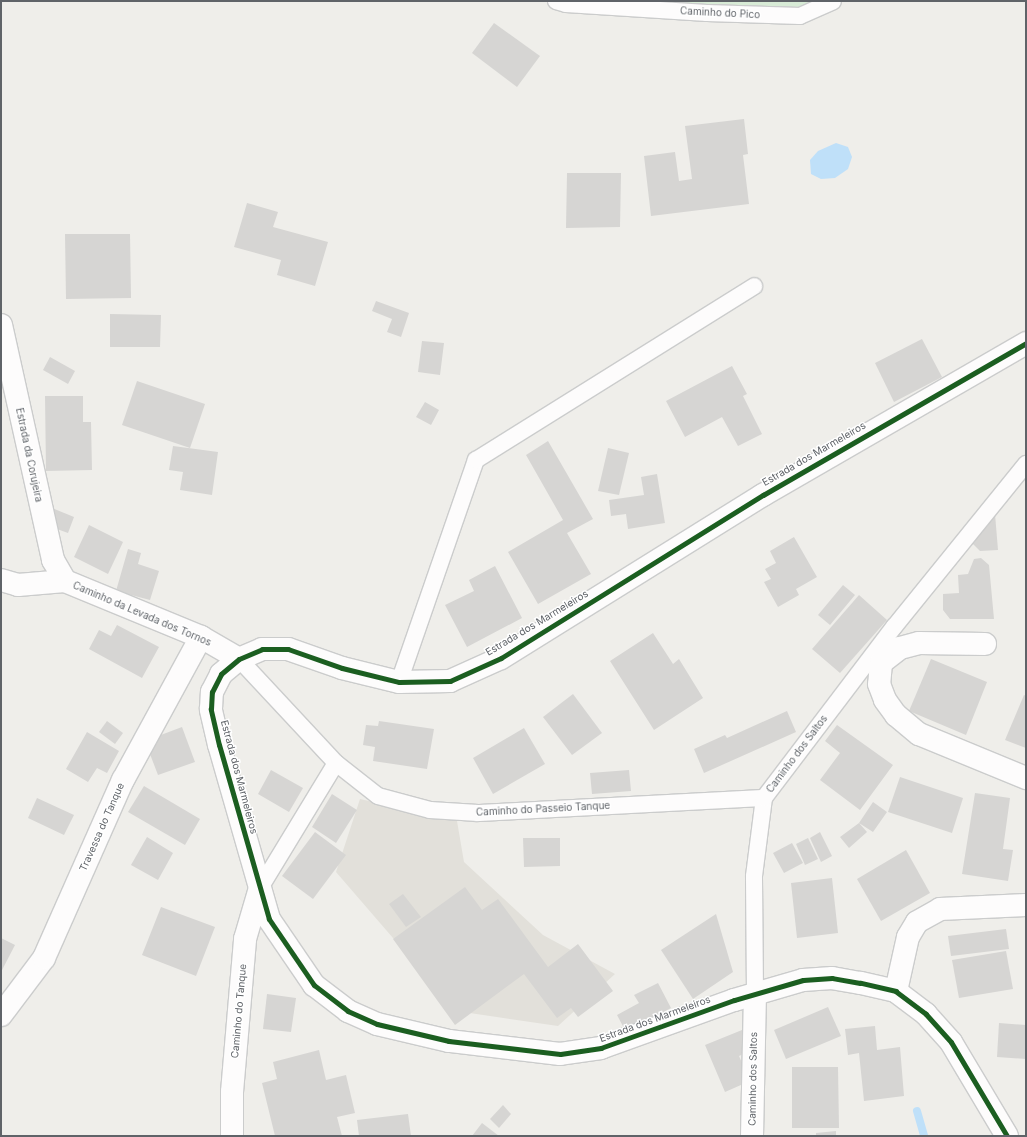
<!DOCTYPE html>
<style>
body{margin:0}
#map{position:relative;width:1027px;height:1137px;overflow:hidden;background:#efeeea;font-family:Inter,sans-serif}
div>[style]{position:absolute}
.education>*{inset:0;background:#e2e0da}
.green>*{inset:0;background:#d8ebd6}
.water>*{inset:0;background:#bfe0f9}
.stream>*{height:8px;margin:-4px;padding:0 4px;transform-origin:4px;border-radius:4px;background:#bfe0f9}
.building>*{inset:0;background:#d6d5d3}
.roads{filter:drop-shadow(1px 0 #cbcccc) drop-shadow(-1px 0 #cbcccc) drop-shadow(0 1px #cbcccc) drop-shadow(0 -1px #cbcccc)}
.service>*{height:16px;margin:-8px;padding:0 8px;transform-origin:8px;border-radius:8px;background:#fdfcfc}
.minor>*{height:22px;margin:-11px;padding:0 11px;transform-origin:11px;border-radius:11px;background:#fdfcfc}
.secondary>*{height:22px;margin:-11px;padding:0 11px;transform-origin:11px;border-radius:11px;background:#fdfcfc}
.cycleway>*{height:5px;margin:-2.5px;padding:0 2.5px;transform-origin:2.5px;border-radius:2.5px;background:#1b5e20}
span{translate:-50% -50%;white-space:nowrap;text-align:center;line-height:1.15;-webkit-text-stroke:3px #fff;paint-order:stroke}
.street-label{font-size:10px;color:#5f6368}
.frame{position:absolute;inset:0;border:2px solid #5f6368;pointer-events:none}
</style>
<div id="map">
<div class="education">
<div style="clip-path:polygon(360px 799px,457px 821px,464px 862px,543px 935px,615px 974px,558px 1026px,456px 1011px,336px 872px)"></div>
</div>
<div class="green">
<div style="clip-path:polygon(564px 1px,833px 1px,800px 16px)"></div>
</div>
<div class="water">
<div style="clip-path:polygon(836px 143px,848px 147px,852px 157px,848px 169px,835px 178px,821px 179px,811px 174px,810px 160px,818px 151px)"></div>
</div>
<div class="stream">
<div style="left:917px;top:1111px;width:26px;rotate:74deg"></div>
</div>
<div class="building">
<div style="clip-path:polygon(494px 23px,540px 56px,517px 87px,472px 53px)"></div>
<div style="clip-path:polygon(744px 119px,748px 154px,743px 155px,749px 204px,651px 216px,644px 156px,675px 152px,679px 181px,692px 179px,685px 126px)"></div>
<div style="clip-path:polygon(567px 173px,621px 173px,620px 227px,566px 228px)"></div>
<div style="clip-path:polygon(247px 203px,278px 212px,273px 227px,328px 242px,315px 286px,277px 275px,281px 260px,234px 247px)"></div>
<div style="clip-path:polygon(65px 234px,130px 234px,131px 298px,66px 299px)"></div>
<div style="clip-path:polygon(376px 301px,409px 313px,401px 337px,387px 332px,392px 319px,372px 311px)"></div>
<div style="clip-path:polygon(110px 314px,161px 315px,160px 347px,110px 347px)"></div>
<div style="clip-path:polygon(922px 339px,942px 377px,894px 402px,875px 363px)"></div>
<div style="clip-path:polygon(422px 341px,444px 343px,440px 375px,418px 372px)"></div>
<div style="clip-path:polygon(50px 357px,75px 371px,68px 384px,43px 370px)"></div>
<div style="clip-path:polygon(732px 366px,747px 394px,743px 396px,762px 434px,738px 446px,722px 417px,685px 437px,666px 401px)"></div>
<div style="clip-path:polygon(137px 381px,205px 404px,190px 448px,122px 425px)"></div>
<div style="clip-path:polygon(45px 396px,83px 396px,83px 422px,91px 422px,92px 470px,46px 471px)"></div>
<div style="clip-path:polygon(425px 402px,439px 410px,431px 425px,416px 417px)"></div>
<div style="clip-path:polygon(548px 441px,593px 519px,567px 533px,591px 574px,538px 604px,508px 552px,563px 520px,526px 455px)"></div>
<div style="clip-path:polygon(173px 446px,218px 452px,212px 495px,180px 490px,183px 472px,169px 470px)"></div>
<div style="clip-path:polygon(608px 448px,629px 453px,619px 495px,598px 491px)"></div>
<div style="clip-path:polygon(657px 474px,665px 523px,628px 529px,626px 514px,611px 516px,609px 500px,644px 495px,641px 477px)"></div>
<div style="clip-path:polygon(52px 508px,74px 517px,68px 533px,46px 525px)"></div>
<div style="clip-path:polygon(995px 514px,998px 550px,980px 551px,971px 542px)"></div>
<div style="clip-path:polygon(89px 525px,123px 542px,108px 574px,74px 557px)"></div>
<div style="clip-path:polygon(794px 537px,817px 577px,796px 589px,799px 595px,778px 607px,764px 582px,771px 579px,765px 569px,776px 563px,770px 551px)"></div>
<div style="clip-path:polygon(128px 549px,141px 553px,138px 564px,159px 571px,150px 600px,116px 591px)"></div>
<div style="clip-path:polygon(981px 558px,989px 565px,994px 619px,950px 619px,943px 610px,943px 594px,959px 593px,958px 575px,968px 574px,974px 559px)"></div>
<div style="clip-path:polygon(495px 566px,522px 618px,467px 647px,445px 605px,474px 591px,469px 580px)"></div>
<div style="clip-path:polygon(843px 585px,855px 595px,830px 625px,818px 615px)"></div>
<div style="clip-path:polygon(859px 595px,887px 620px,840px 673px,812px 649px)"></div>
<div style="clip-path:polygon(117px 625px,159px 647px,142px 678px,89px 649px,99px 630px,111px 636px)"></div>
<div style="clip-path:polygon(653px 633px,673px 664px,679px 659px,703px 698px,654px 730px,610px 661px)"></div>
<div style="clip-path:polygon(931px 659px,987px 682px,966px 735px,909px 711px)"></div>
<div style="clip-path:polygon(573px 694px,602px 733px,572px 755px,543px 717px)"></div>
<div style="clip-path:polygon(1024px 695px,1026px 696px,1026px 748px,1005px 740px)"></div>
<div style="clip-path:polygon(787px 711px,796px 732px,704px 773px,694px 749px,725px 735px,727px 738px)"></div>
<div style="clip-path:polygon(107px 721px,123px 733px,115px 744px,99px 732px)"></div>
<div style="clip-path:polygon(379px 721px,434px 729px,427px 769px,373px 761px,375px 747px,363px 745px,366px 725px,378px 726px)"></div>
<div style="clip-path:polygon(837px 725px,893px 765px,860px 810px,820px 780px,840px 753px,825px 741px)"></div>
<div style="clip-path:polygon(182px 727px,195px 762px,158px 775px,145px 741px)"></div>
<div style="clip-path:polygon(524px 728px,545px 764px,493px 794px,473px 758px)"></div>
<div style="clip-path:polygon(87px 732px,119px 751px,107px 773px,97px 768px,88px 782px,66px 769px)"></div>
<div style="clip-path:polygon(271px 770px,303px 788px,289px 812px,258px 794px)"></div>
<div style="clip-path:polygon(629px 770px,631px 791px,592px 794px,590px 773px)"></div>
<div style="clip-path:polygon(900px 777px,963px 798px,952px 833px,888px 812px)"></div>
<div style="clip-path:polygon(144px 786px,200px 819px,185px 845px,128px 812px)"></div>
<div style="clip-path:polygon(975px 793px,1010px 798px,1003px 849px,1013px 850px,1008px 881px,962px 874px)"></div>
<div style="clip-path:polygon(332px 794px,357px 810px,336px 843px,312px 827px)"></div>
<div style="clip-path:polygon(37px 798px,74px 815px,64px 835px,28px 818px)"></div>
<div style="clip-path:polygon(873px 802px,887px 812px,873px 832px,859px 823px,867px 832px,849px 848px,840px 837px,859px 823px)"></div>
<div style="clip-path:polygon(315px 832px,346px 855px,313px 899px,282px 876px)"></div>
<div style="clip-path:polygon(820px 832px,832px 856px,821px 862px,810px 838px)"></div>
<div style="clip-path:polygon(147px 837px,173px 853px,158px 880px,131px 865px)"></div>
<div style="clip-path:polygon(523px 838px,560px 838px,560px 866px,524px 867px)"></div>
<div style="clip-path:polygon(808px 838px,818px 859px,805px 865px,796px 844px)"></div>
<div style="clip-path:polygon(792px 843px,803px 863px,784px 873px,773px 853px)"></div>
<div style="clip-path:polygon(906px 850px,930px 893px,881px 921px,857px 879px)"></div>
<div style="clip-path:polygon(832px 878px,838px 933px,797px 938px,791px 883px)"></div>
<div style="clip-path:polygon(465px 887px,482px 910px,498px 899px,548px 967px,578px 944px,613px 991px,578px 1017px,571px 1008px,557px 1018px,524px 974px,455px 1025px,393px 939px)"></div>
<div style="clip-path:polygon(403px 894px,421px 917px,406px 927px,389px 904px)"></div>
<div style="clip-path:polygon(161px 907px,215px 927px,196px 976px,142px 955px)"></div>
<div style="clip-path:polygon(716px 914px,733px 972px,693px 999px,661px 950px)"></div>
<div style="clip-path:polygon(1006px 929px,1009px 949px,951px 956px,948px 936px)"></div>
<div style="clip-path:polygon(1px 938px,15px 945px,1px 972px)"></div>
<div style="clip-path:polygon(1006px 951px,1013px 989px,959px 998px,952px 960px)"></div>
<div style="clip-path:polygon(658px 983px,671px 1008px,626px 1032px,617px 1015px,639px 1003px,634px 995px)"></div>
<div style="clip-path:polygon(267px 994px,296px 998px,291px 1032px,263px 1029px)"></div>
<div style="clip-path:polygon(828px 1007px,841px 1036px,786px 1059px,774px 1030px)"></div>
<div style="clip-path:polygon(999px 1023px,1026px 1025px,1026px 1059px,997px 1057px)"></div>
<div style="clip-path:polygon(875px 1026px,877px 1050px,900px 1047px,904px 1096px,864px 1101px,859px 1053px,848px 1055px,845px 1029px)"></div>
<div style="clip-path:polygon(742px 1030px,750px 1051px,739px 1056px,750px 1081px,725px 1092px,705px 1045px)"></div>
<div style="clip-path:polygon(319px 1050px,326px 1080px,346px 1075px,355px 1113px,337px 1117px,342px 1136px,275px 1136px,262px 1083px,277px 1079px,273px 1062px)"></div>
<div style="clip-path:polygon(792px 1067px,838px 1067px,839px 1128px,792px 1128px)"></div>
<div style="clip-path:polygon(503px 1105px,511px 1114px,499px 1128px,490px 1119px)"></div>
<div style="clip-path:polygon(408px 1114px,411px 1136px,359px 1136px,357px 1120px)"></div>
<div style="clip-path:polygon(482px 1123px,499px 1136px,472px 1136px)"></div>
<div style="clip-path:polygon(836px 1131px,836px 1136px,816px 1136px,816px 1133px)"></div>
</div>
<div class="roads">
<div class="service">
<div style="left:556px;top:1px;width:10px;rotate:17deg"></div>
<div style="left:566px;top:4px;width:141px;rotate:3.7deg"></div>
<div style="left:707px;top:13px;width:93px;rotate:1.8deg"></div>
<div style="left:800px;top:16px;width:36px;rotate:-24deg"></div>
<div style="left:239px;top:659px;width:142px;rotate:47deg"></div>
<div style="left:336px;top:763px;width:53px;rotate:38.2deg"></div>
<div style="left:378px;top:796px;width:54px;rotate:15.1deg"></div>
<div style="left:430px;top:810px;width:48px;rotate:3.6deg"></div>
<div style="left:478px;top:813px;width:286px;rotate:-3deg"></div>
<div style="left:399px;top:682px;width:235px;rotate:-70.9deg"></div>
<div style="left:476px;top:460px;width:328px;rotate:-32deg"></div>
<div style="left:260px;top:888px;width:146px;rotate:-58.7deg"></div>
<div style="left:755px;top:993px;width:117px;rotate:-90.5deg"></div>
<div style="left:754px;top:876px;width:79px;rotate:-82.7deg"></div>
<div style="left:764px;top:798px;width:215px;rotate:-52.8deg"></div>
<div style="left:894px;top:627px;width:210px;rotate:-51deg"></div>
</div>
<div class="minor">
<div style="left:1px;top:325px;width:241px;rotate:77.5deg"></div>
<div style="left:53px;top:560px;width:24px;rotate:60deg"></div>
<div style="left:1px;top:580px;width:18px;rotate:16deg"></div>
<div style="left:18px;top:585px;width:47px;rotate:-4.9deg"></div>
<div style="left:65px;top:581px;width:147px;rotate:22.4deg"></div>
<div style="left:201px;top:637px;width:44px;rotate:30.1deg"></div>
<div style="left:985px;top:644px;width:66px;rotate:-179.1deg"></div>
<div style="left:919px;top:643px;width:20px;rotate:165deg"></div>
<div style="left:900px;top:648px;width:24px;rotate:142deg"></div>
<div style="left:881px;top:663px;width:21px;rotate:95deg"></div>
<div style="left:879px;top:684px;width:17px;rotate:69deg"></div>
<div style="left:885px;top:700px;width:19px;rotate:54deg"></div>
<div style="left:896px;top:715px;width:30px;rotate:40deg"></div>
<div style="left:919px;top:734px;width:116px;rotate:22.4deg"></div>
<div style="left:896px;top:991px;width:55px;rotate:-77.5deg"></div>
<div style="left:908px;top:937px;width:17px;rotate:-59deg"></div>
<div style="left:917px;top:922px;width:26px;rotate:-29deg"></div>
<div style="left:940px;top:909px;width:86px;rotate:-2.7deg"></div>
<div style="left:1px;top:1015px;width:71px;rotate:-53deg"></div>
<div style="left:44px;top:958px;width:195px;rotate:-66.1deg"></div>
<div style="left:123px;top:780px;width:163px;rotate:-61.4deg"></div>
<div style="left:232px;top:1136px;width:44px;rotate:-90deg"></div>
<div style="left:232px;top:1092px;width:154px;rotate:-85.1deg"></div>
<div style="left:245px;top:939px;width:53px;rotate:-73.6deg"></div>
<div style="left:752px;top:1136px;width:143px;rotate:-88.8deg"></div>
</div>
<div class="secondary">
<div style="left:1007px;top:1136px;width:109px;rotate:-120.8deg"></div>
<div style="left:951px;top:1042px;width:38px;rotate:-132deg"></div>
<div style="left:926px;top:1014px;width:38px;rotate:-143deg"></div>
<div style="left:896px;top:991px;width:37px;rotate:-167deg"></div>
<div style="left:860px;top:983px;width:28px;rotate:-170deg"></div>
<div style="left:832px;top:978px;width:29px;rotate:176deg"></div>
<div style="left:803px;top:980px;width:72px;rotate:163.8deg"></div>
<div style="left:734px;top:1000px;width:141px;rotate:160.2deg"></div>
<div style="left:601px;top:1048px;width:41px;rotate:171.7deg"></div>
<div style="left:560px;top:1054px;width:112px;rotate:-173.3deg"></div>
<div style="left:449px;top:1041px;width:74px;rotate:-166.7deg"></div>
<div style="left:377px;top:1024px;width:32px;rotate:-156deg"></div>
<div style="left:348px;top:1011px;width:43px;rotate:-142.6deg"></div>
<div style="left:314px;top:985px;width:80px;rotate:-124.3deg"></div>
<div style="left:269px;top:919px;width:181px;rotate:-106deg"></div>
<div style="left:219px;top:745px;width:37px;rotate:-103deg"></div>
<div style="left:211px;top:709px;width:17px;rotate:-87deg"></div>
<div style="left:212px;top:692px;width:20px;rotate:-63deg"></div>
<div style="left:221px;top:674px;width:23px;rotate:-40deg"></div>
<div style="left:239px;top:659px;width:25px;rotate:-23deg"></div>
<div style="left:262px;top:649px;width:26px"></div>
<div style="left:288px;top:649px;width:57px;rotate:19.4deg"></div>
<div style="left:342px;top:668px;width:59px;rotate:13.8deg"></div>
<div style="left:399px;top:682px;width:51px;rotate:-1.1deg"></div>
<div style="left:450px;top:681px;width:56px;rotate:-24.3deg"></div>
<div style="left:501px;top:658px;width:309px;rotate:-31.9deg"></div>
<div style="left:763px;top:495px;width:304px;rotate:-30deg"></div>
</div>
</div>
<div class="cycleway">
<div style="left:1007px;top:1136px;width:109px;rotate:-120.8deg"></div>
<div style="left:951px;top:1042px;width:38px;rotate:-132deg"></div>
<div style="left:926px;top:1014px;width:38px;rotate:-143deg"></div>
<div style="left:896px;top:991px;width:37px;rotate:-167deg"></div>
<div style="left:860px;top:983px;width:28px;rotate:-170deg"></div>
<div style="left:832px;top:978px;width:29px;rotate:176deg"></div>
<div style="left:803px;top:980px;width:72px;rotate:163.8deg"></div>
<div style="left:734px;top:1000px;width:141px;rotate:160.2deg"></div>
<div style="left:601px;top:1048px;width:41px;rotate:171.7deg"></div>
<div style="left:560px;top:1054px;width:112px;rotate:-173.3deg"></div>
<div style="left:449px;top:1041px;width:74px;rotate:-166.7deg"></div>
<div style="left:377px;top:1024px;width:32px;rotate:-156deg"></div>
<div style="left:348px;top:1011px;width:43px;rotate:-142.6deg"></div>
<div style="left:314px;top:985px;width:80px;rotate:-124.3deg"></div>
<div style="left:269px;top:919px;width:181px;rotate:-106deg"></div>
<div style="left:219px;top:745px;width:37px;rotate:-103deg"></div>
<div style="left:211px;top:709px;width:17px;rotate:-87deg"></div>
<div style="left:212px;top:692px;width:20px;rotate:-63deg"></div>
<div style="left:221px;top:674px;width:23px;rotate:-40deg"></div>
<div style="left:239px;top:659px;width:25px;rotate:-23deg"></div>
<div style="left:262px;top:649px;width:26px"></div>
<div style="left:288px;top:649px;width:57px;rotate:19.4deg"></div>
<div style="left:342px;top:668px;width:59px;rotate:13.8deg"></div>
<div style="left:399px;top:682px;width:51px;rotate:-1.1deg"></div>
<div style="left:450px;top:681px;width:56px;rotate:-24.3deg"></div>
<div style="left:501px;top:658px;width:309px;rotate:-31.9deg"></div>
<div style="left:763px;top:495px;width:304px;rotate:-30deg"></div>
</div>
<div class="street-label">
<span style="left:720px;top:13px;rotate:3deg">Caminho do Pico</span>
<span style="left:814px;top:454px;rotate:-30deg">Estrada dos Marmeleiros</span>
<span style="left:29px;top:455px;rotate:78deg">Estrada da Corujeira</span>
<span style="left:142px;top:614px;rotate:23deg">Caminho da Levada dos Tornos</span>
<span style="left:537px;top:623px;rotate:-31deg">Estrada dos Marmeleiros</span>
<span style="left:797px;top:754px;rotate:-53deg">Caminho dos Saltos</span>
<span style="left:239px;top:777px;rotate:75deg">Estrada dos Marmeleiros</span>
<span style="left:543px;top:809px;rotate:-3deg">Caminho do Passeio Tanque</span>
<span style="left:102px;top:827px;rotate:-66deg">Travessa do Tanque</span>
<span style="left:239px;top:1011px;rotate:-85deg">Caminho do Tanque</span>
<span style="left:655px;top:1019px;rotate:-20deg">Estrada dos Marmeleiros</span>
<span style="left:753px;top:1079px;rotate:-89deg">Caminho dos Saltos</span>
</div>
<div class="frame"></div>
</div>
